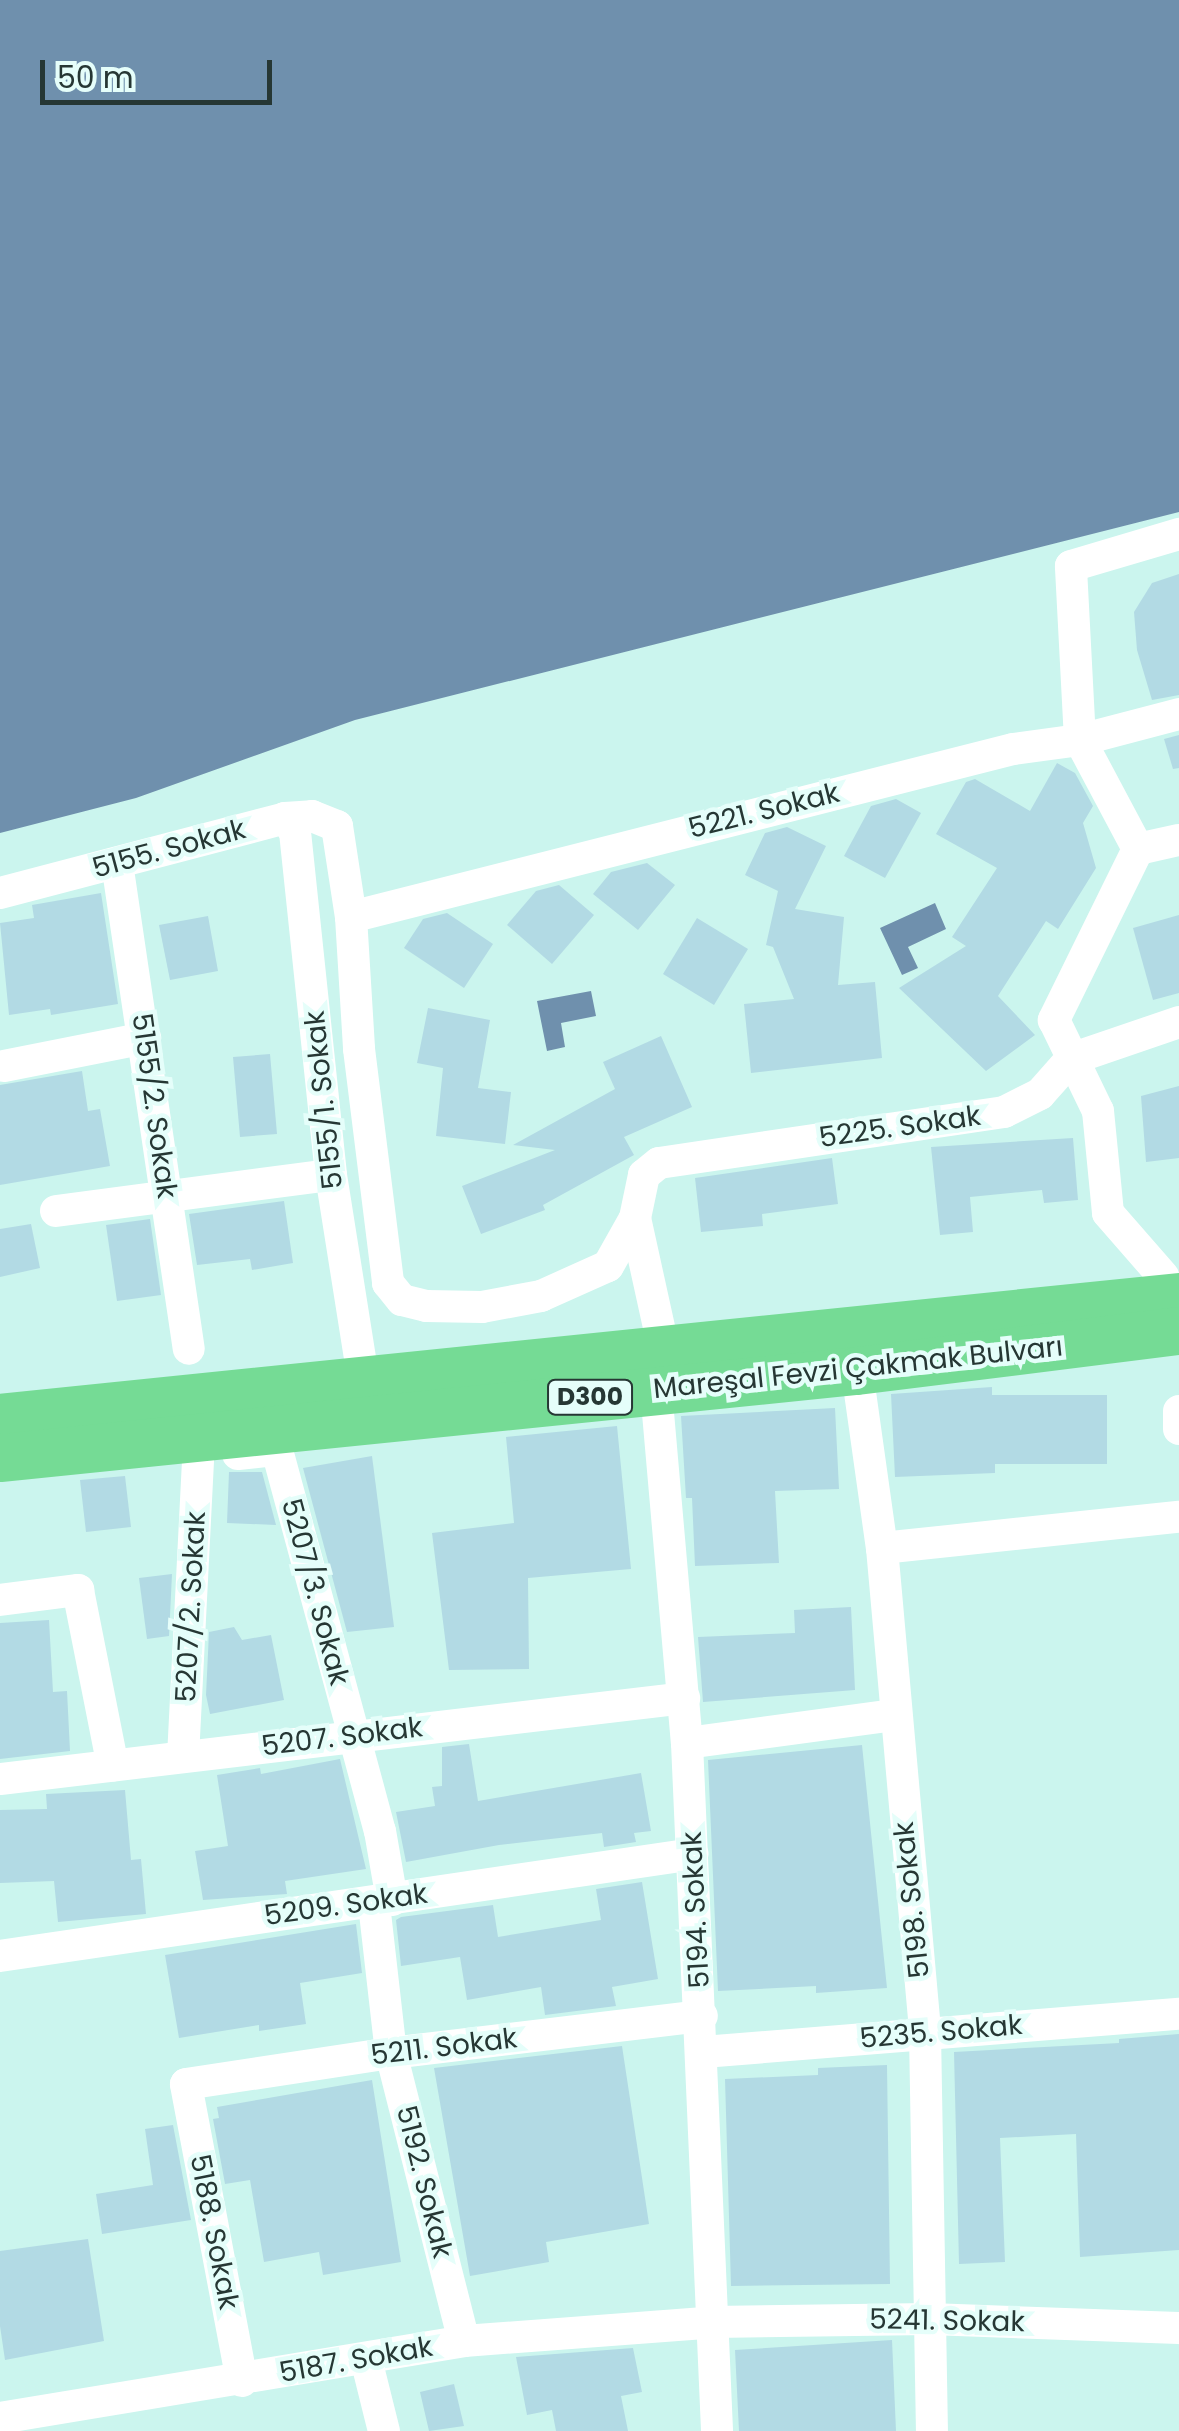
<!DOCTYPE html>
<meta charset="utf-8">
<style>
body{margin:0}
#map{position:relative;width:1179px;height:2431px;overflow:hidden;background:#cbf5ee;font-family:Poppins,sans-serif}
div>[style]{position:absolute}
.water>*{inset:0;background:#6f90ad}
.building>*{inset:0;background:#b2dae4}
.minor>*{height:32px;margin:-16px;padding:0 16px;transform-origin:16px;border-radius:16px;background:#fff}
.highway>*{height:48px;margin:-24px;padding:0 24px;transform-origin:24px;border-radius:24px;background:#75db95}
span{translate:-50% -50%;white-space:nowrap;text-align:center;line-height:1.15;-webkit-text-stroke:9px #e5fefa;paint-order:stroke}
.shield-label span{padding:2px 8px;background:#e5fefa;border:2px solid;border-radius:8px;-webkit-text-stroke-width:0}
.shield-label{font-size:25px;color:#263734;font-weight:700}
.street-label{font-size:28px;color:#263734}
.scale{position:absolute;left:40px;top:60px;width:232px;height:45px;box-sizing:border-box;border:5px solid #263734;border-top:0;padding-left:12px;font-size:30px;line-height:35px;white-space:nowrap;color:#263734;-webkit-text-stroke:8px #e5fefa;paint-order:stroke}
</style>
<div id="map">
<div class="water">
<div style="clip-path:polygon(0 0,1179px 0,1179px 512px,355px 720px,136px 798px,0 833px)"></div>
<div style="clip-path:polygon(935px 903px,946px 929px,908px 947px,918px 968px,902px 975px,880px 928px)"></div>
<div style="clip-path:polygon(591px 991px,596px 1016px,561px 1023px,565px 1047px,547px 1051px,537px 1001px)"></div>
</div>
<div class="building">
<div style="clip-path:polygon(1179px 574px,1179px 695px,1152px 700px,1137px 650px,1134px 612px,1152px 583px)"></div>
<div style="clip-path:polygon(1179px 735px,1179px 768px,1173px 769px,1164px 739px)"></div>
<div style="clip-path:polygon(1057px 763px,1075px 773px,1093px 806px,1083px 823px,1096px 868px,1058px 929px,1046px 921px,998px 996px,1035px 1035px,986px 1071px,899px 988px,966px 946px,952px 937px,997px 868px,936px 834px,966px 782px,975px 779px,1030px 811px)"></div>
<div style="clip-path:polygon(896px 799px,921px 813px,885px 878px,844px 856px,871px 806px)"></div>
<div style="clip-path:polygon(787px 827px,826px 846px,795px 909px,844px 917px,838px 985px,875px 982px,882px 1058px,751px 1073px,744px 1004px,794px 999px,773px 947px,766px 945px,778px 891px,745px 875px,765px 833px)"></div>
<div style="clip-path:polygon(647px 863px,675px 885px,638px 930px,593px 894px,611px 872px)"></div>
<div style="clip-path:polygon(559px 885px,594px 915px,552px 964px,507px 925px,536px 891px)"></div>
<div style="clip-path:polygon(101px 893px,118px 1004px,51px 1015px,50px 1009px,9px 1015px,0 923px,34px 918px,32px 905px)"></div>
<div style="clip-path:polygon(447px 913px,493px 944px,464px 988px,404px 948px,423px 919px)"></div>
<div style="clip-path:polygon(1179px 915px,1179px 993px,1153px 1000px,1133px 928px)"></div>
<div style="clip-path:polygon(208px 916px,218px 971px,170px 980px,159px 925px)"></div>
<div style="clip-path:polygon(697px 918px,748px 949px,714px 1005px,663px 974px)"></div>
<div style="clip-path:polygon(428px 1008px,490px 1020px,478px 1088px,511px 1092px,505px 1144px,436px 1136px,443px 1068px,417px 1063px)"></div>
<div style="clip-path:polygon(661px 1036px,692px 1107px,624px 1137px,634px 1155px,543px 1205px,545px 1210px,481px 1234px,462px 1186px,555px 1150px,513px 1145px,615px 1089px,603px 1062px)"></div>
<div style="clip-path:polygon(270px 1054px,277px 1134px,240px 1137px,233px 1057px)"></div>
<div style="clip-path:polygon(82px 1071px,88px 1111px,100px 1109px,110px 1166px,0 1185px,0 1085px)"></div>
<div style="clip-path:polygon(1179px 1086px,1179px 1158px,1146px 1162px,1141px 1096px)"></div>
<div style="clip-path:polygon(1073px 1138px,1078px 1200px,1044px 1203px,1042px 1190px,970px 1197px,973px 1232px,940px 1235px,931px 1147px)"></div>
<div style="clip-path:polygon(832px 1158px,838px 1204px,762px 1214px,763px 1226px,701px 1232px,695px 1178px)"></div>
<div style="clip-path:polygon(284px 1201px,293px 1263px,252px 1270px,250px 1259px,197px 1265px,189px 1214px)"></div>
<div style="clip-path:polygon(150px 1219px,161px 1295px,117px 1301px,106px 1225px)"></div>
<div style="clip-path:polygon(31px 1224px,40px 1268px,0 1277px,0 1229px)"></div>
<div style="clip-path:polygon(992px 1387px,992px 1395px,1107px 1395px,1107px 1464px,995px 1464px,995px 1473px,895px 1477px,891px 1394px)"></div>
<div style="clip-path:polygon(835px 1408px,839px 1489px,775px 1491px,779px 1563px,695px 1566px,692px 1498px,686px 1498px,681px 1416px)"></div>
<div style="clip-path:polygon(617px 1426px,631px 1569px,528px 1578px,529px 1669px,449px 1670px,432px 1533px,514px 1523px,506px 1437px)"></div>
<div style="clip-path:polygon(372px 1456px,394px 1627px,347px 1632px,303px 1468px)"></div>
<div style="clip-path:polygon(229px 1472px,262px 1472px,276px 1525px,227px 1523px)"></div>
<div style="clip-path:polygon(125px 1476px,131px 1527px,86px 1532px,80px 1480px)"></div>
<div style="clip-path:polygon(172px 1574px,169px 1636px,147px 1639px,139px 1578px)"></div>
<div style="clip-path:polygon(851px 1607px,855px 1690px,703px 1702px,698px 1637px,795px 1633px,794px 1610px)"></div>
<div style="clip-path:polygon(49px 1620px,53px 1692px,67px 1691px,70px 1751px,0 1759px,0 1623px)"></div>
<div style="clip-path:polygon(234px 1627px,242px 1640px,271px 1635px,284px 1700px,210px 1714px,206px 1695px,209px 1632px)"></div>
<div style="clip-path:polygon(469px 1744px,478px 1801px,641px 1773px,651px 1831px,634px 1833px,636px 1842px,604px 1847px,602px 1833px,499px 1845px,406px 1862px,396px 1812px,435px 1806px,432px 1787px,442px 1786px,442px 1747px)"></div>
<div style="clip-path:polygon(862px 1745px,887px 1988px,816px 1993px,816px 1986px,718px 1991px,708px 1760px)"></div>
<div style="clip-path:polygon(340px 1759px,366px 1869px,285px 1881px,287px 1894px,203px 1900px,195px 1851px,228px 1846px,217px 1775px,260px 1768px,261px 1774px)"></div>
<div style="clip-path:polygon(125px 1790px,131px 1860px,141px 1859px,146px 1914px,58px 1922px,54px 1881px,0 1883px,0 1810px,47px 1809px,46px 1794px)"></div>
<div style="clip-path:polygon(642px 1882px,658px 1979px,612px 1987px,616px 2006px,545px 2015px,541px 1987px,467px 2000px,460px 1957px,401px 1966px,396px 1920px,401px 1917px,493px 1905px,498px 1937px,504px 1936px,601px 1920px,596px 1889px)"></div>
<div style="clip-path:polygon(356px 1924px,362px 1973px,300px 1983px,306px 2024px,259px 2031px,259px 2025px,179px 2038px,165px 1955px)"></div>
<div style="clip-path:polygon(1179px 2034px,1179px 2250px,1080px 2257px,1076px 2134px,1000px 2138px,1005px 2262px,959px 2264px,954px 2052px,1119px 2043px,1119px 2039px)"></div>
<div style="clip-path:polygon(622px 2046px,649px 2224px,546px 2242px,549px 2262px,470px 2276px,434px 2068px)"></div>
<div style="clip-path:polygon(887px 2065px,890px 2284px,731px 2286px,725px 2079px,818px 2075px,818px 2068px)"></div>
<div style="clip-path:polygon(372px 2080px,401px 2262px,323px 2275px,319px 2252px,264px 2262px,250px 2180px,225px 2184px,213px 2119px,219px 2118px,217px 2107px)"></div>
<div style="clip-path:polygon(173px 2125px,191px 2220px,102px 2234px,96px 2194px,153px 2185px,145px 2129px)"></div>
<div style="clip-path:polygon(88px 2239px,104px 2341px,5px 2360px,0 2326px,0 2251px)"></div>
<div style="clip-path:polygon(892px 2340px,896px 2431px,739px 2431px,735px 2350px)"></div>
<div style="clip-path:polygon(633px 2348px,642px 2392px,621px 2396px,628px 2431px,556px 2431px,552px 2410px,527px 2415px,516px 2357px)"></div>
<div style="clip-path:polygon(454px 2384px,464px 2426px,429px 2431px,420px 2392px)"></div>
</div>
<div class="minor">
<div style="left:285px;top:818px;width:17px;rotate:54deg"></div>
<div style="left:295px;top:832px;width:345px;rotate:84deg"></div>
<div style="left:331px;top:1175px;width:211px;rotate:81deg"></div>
<div style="left:1138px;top:849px;width:191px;rotate:116.2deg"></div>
<div style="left:1054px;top:1020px;width:101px;rotate:64.2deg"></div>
<div style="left:1098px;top:1111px;width:102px;rotate:84.4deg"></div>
<div style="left:1108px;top:1213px;width:84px;rotate:48.9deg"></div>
<div style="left:1138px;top:849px;width:123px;rotate:-118deg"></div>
<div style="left:1080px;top:740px;width:174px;rotate:-93deg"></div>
<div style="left:1071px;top:566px;width:113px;rotate:-16.5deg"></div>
<div style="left:1138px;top:849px;width:42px;rotate:-12.4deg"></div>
<div style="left:117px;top:863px;width:491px;rotate:81.6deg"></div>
<div style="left:0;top:893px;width:295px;rotate:-14.7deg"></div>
<div style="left:285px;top:818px;width:27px;rotate:-4deg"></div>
<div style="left:312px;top:816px;width:27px;rotate:22deg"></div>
<div style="left:337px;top:826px;width:92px;rotate:81.3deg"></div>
<div style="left:351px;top:917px;width:132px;rotate:86.5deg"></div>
<div style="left:359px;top:1049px;width:236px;rotate:82.9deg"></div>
<div style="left:388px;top:1283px;width:22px;rotate:51deg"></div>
<div style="left:402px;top:1300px;width:25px;rotate:14deg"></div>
<div style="left:426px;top:1306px;width:56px;rotate:1deg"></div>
<div style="left:482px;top:1307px;width:60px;rotate:-10.6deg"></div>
<div style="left:541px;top:1296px;width:73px;rotate:-24.1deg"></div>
<div style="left:608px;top:1266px;width:55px;rotate:-60.6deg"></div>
<div style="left:635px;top:1218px;width:44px;rotate:-78.2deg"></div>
<div style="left:644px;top:1175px;width:19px;rotate:-39deg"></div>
<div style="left:659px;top:1163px;width:349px;rotate:-8.4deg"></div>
<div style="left:1004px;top:1112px;width:40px;rotate:-26.6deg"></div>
<div style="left:1040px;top:1094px;width:47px;rotate:-48.5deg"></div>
<div style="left:1071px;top:1059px;width:114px;rotate:-18.9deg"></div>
<div style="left:351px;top:917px;width:683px;rotate:-14.24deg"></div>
<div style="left:1013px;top:749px;width:68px;rotate:-7.7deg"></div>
<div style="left:1080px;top:740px;width:102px;rotate:-14.7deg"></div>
<div style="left:4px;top:1066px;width:144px;rotate:-11.2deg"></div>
<div style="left:56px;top:1211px;width:277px;rotate:-7.5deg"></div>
<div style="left:635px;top:1218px;width:139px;rotate:77.6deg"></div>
<div style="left:857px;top:1371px;width:179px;rotate:82deg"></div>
<div style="left:882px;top:1548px;width:487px;rotate:84.9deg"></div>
<div style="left:925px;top:2033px;width:398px;rotate:89deg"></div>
<div style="left:656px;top:1390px;width:354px;rotate:85deg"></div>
<div style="left:687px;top:1743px;width:689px;rotate:87.5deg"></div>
<div style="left:1179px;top:1411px;width:18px;rotate:90deg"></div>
<div style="left:238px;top:1454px;width:39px;rotate:-6deg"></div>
<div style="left:277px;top:1450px;width:395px;rotate:74.9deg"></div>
<div style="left:380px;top:1831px;width:70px;rotate:80.1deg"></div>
<div style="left:882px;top:1548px;width:299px;rotate:-6deg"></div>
<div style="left:0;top:1600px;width:79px;rotate:-7.3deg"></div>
<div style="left:78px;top:1590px;width:179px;rotate:78.8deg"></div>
<div style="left:687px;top:1743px;width:208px;rotate:-7.7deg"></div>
<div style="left:183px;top:1757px;width:299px;rotate:-87.1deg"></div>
<div style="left:0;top:1779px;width:689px;rotate:-6.75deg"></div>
<div style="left:374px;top:1904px;width:150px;rotate:83.5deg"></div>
<div style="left:391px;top:2053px;width:297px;rotate:75.8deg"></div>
<div style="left:0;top:1956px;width:700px;rotate:-8.37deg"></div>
<div style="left:703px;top:2052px;width:478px;rotate:-4.6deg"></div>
<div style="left:366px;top:2359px;width:74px;rotate:76deg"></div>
<div style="left:242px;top:2381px;width:302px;rotate:-100.7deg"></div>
<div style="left:186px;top:2084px;width:207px;rotate:-8.6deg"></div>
<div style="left:391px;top:2053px;width:313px;rotate:-6.8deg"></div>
<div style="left:0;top:2418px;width:470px;rotate:-9.4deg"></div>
<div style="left:464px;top:2341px;width:251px;rotate:-4.3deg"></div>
<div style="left:714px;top:2322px;width:216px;rotate:-0.8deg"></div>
<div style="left:930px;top:2319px;width:249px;rotate:2.1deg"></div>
</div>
<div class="highway">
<div style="left:0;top:1418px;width:1185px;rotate:-5.86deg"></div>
<div style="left:0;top:1458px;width:861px;rotate:-5.8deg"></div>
<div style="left:857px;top:1371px;width:324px;rotate:-7.1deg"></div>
</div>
<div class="shield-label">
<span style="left:590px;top:1397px">D300</span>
</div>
<div class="street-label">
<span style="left:764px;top:811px;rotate:-14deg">5221. Sokak</span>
<span style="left:169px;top:849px;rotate:-15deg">5155. Sokak</span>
<span style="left:324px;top:1100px;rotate:-96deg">5155/1. Sokak</span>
<span style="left:154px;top:1106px;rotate:82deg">5155/2. Sokak</span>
<span style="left:900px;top:1127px;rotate:-8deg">5225. Sokak</span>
<span style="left:858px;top:1368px;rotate:-6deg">Mareşal Fevzi Çakmak Bulvarı</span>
<span style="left:315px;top:1592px;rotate:75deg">5207/3. Sokak</span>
<span style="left:191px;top:1607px;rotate:-87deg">5207/2. Sokak</span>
<span style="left:342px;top:1737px;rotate:-7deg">5207. Sokak</span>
<span style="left:912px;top:1900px;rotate:-96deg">5198. Sokak</span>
<span style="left:346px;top:1905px;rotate:-8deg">5209. Sokak</span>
<span style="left:696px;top:1910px;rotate:-93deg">5194. Sokak</span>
<span style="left:941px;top:2032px;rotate:-5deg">5235. Sokak</span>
<span style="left:444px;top:2047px;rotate:-7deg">5211. Sokak</span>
<span style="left:424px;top:2182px;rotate:76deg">5192. Sokak</span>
<span style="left:214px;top:2232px;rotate:79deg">5188. Sokak</span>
<span style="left:947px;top:2321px;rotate:1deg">5241. Sokak</span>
<span style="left:356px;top:2360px;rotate:-10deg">5187. Sokak</span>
</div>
<div class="scale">50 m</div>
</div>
